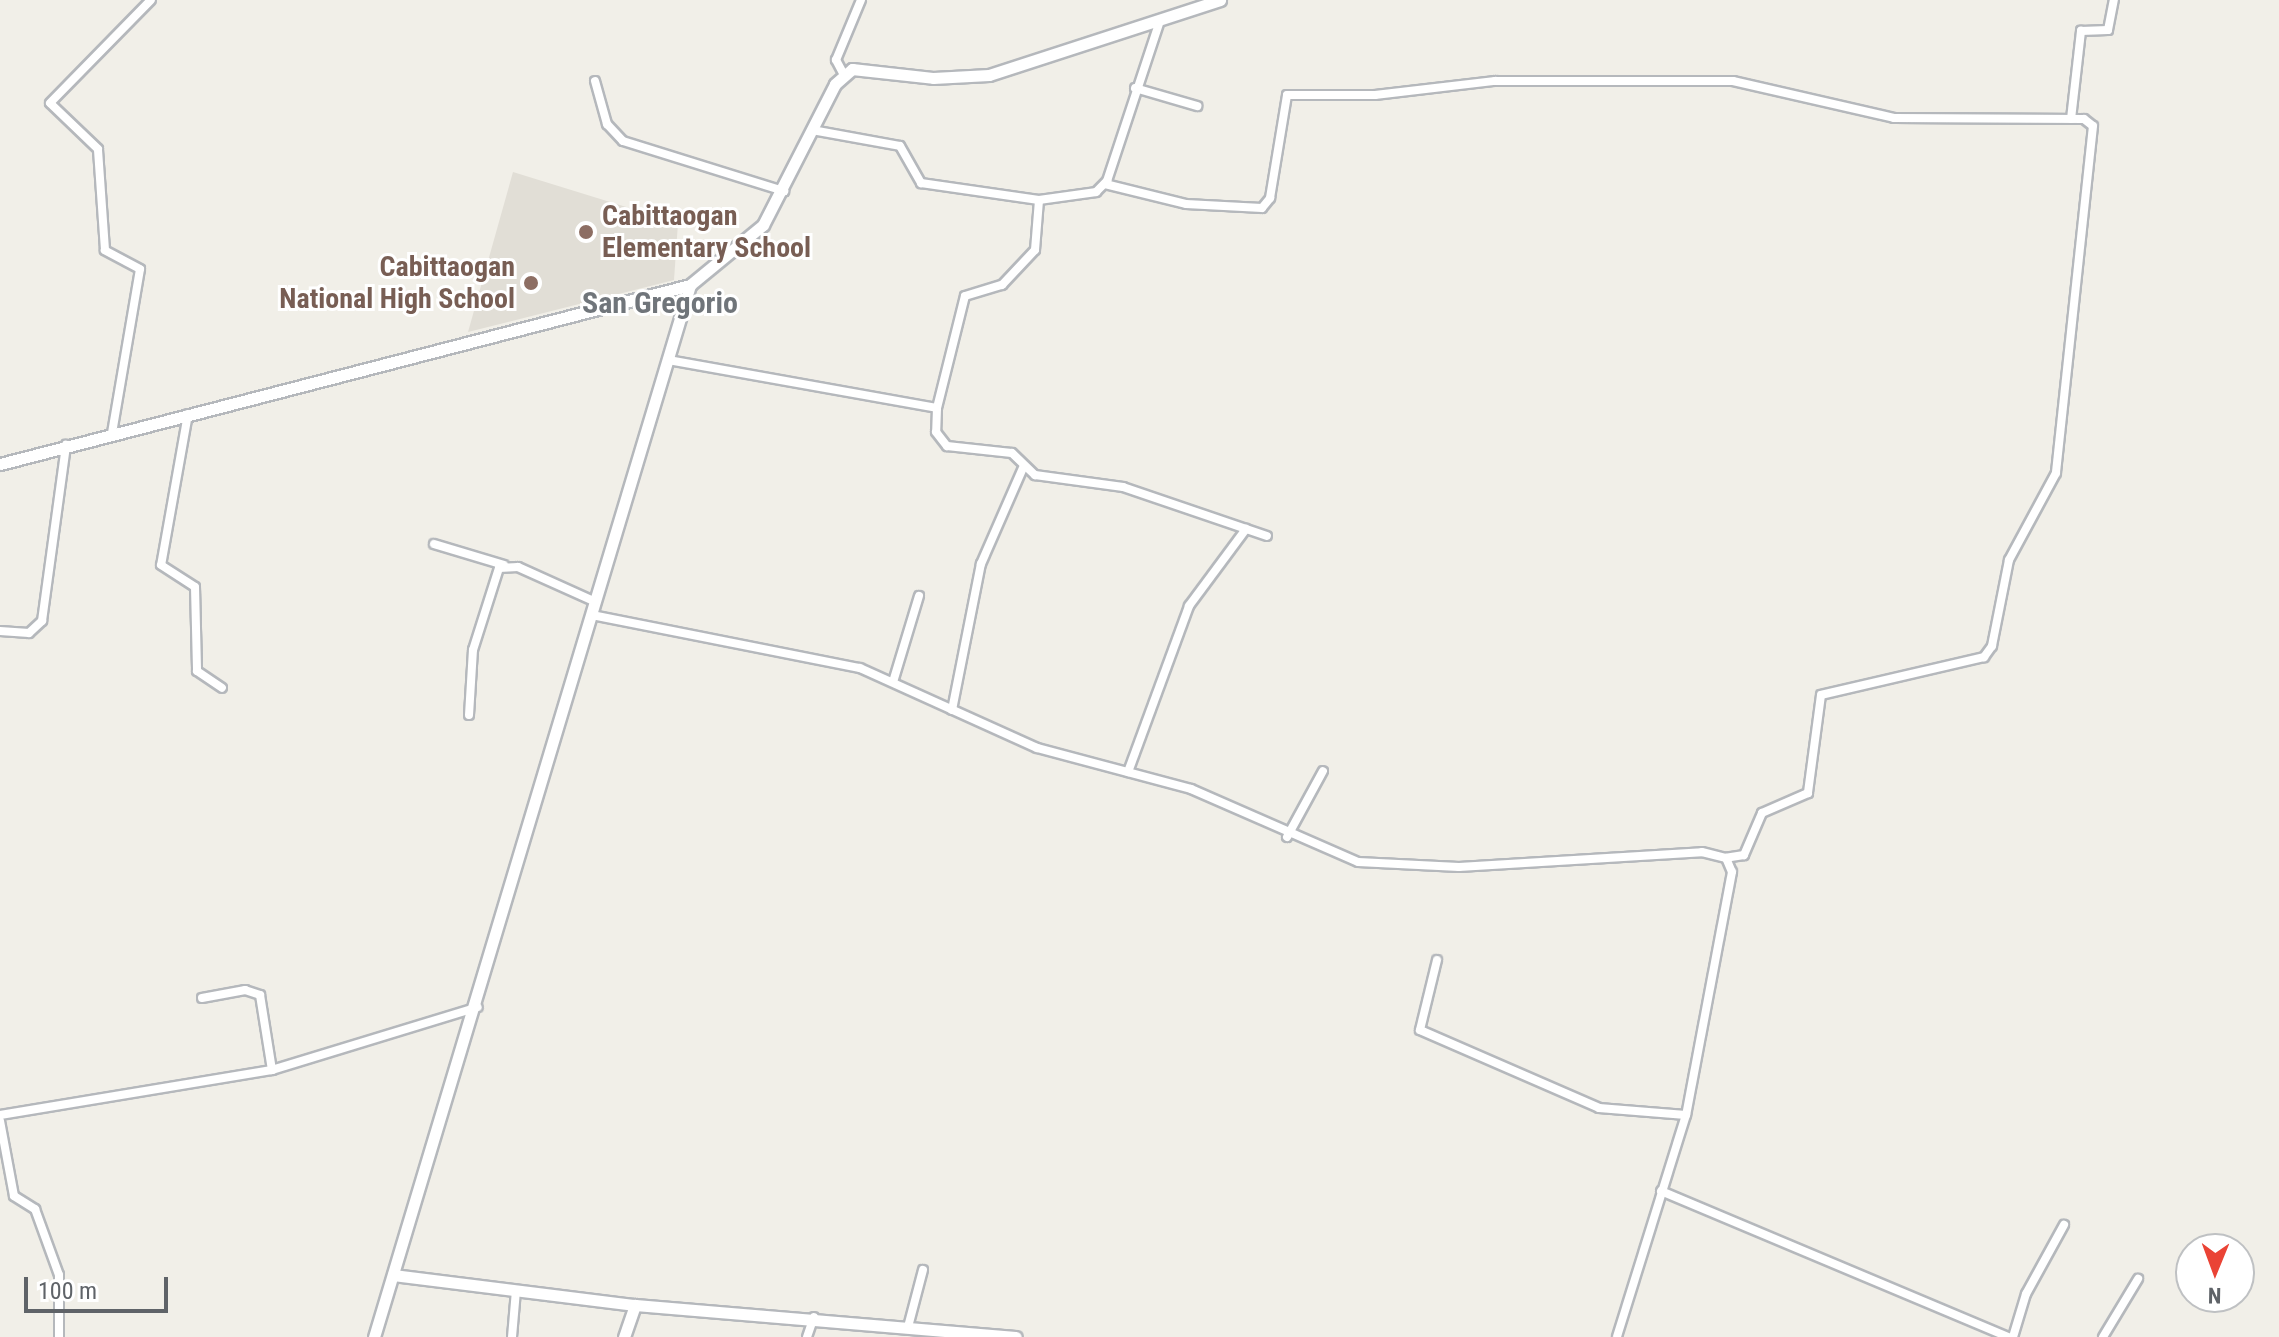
<!DOCTYPE html>
<style>
body{margin:0}
#map{position:relative;width:2279px;height:1337px;overflow:hidden;background:#f1efe8;font-family:"Roboto Condensed",sans-serif}
div>[style]{position:absolute}
.education>*{inset:0;background:#e1ded6}
.roads{filter:drop-shadow(2px 0 #b5b8bc) drop-shadow(-2px 0 #b5b8bc) drop-shadow(0 2px #b5b8bc) drop-shadow(0 -2px #b5b8bc)}
.street>*{height:8px;margin:-4px;padding:0 4px;transform-origin:4px;border-radius:4px;background:#fff}
.secondary>*{height:11px;margin:-5.5px;padding:0 5.5px;transform-origin:5.5px;border-radius:5.5px;background:#fff}
.dots>*{width:22px;height:22px;translate:-50% -50%;box-sizing:border-box;border:4px solid #fff;border-radius:50%}
span{translate:-50% -50%;white-space:nowrap;text-align:center;line-height:1.15;-webkit-text-stroke:6px #fff;paint-order:stroke}
.education-label{font-size:28px;color:#785e54;font-weight:700}
.left{translate:0 -50%;text-align:left}
.right{translate:-100% -50%;text-align:right}
.neighbourhood-label{font-size:30px;color:#70757a;font-weight:700}
.north{position:absolute;left:2175px;top:1233px;width:80px;height:80px;box-sizing:border-box;background:#fff;border:2px solid #bfc1c3;border-radius:50%;rotate:181deg;font-size:22px;font-weight:700;line-height:32px;text-align:center;color:#5f6368}
.north::after{content:'';display:block;margin:auto;width:28px;height:36px;background:#ea4335;clip-path:polygon(50% 0,100% 100%,50% 72%,0 100%)}
.scale{position:absolute;left:24px;top:1277px;width:144px;height:36px;box-sizing:border-box;border:4px solid #5f6368;border-top:0;padding-left:10px;font-size:24px;line-height:28px;white-space:nowrap;color:#5f6368;-webkit-text-stroke:6px #fff;paint-order:stroke}
</style>
<div id="map">
<div class="education">
<div style="clip-path:polygon(513px 172px,678px 223px,674px 280px,468px 332px)"></div>
</div>
<div class="roads">
<div class="street">
<div style="left:843px;top:73px;width:15px;rotate:-118deg"></div>
<div style="left:836px;top:60px;width:65px;rotate:-67.4deg"></div>
<div style="left:595px;top:81px;width:45px;rotate:74.4deg"></div>
<div style="left:607px;top:124px;width:23px;rotate:47deg"></div>
<div style="left:623px;top:141px;width:169px;rotate:17.3deg"></div>
<div style="left:1135px;top:88px;width:65px;rotate:16.2deg"></div>
<div style="left:2071px;top:119px;width:89px;rotate:-83.5deg"></div>
<div style="left:2081px;top:31px;width:27px;rotate:-2deg"></div>
<div style="left:2108px;top:30px;width:31px;rotate:-79deg"></div>
<div style="left:812px;top:130px;width:89px;rotate:10.3deg"></div>
<div style="left:900px;top:146px;width:43px;rotate:60.4deg"></div>
<div style="left:921px;top:183px;width:119px;rotate:8.2deg"></div>
<div style="left:1039px;top:200px;width:58px;rotate:-8deg"></div>
<div style="left:1096px;top:192px;width:16px;rotate:-45deg"></div>
<div style="left:1107px;top:181px;width:165px;rotate:-71.7deg"></div>
<div style="left:1105px;top:184px;width:83px;rotate:13.9deg"></div>
<div style="left:1186px;top:204px;width:76px;rotate:3deg"></div>
<div style="left:1262px;top:208px;width:13px;rotate:-51deg"></div>
<div style="left:1270px;top:198px;width:104px;rotate:-80.6deg"></div>
<div style="left:1287px;top:95px;width:88px"></div>
<div style="left:1375px;top:95px;width:121px;rotate:-6.7deg"></div>
<div style="left:1495px;top:81px;width:238px"></div>
<div style="left:1733px;top:81px;width:165px;rotate:12.9deg"></div>
<div style="left:1894px;top:118px;width:190px;rotate:0.3deg"></div>
<div style="left:2084px;top:119px;width:11px;rotate:38deg"></div>
<div style="left:2093px;top:126px;width:349px;rotate:96.1deg"></div>
<div style="left:2056px;top:473px;width:99px;rotate:118.4deg"></div>
<div style="left:2009px;top:560px;width:88px;rotate:101.2deg"></div>
<div style="left:1992px;top:646px;width:14px;rotate:126deg"></div>
<div style="left:1984px;top:657px;width:167px;rotate:166.9deg"></div>
<div style="left:1821px;top:695px;width:99px;rotate:97.6deg"></div>
<div style="left:1808px;top:793px;width:50px;rotate:156.5deg"></div>
<div style="left:1762px;top:813px;width:46px;rotate:113.2deg"></div>
<div style="left:1744px;top:855px;width:18px;rotate:171deg"></div>
<div style="left:1726px;top:858px;width:15px;rotate:67deg"></div>
<div style="left:1732px;top:872px;width:247px;rotate:100.7deg"></div>
<div style="left:1686px;top:1115px;width:232px;rotate:107.3deg"></div>
<div style="left:668px;top:360px;width:273px;rotate:10.1deg"></div>
<div style="left:937px;top:408px;width:115px;rotate:-76deg"></div>
<div style="left:965px;top:296px;width:39px;rotate:-17deg"></div>
<div style="left:1002px;top:285px;width:48px;rotate:-46.7deg"></div>
<div style="left:1035px;top:250px;width:50px;rotate:-85.4deg"></div>
<div style="left:937px;top:408px;width:24px;rotate:92deg"></div>
<div style="left:936px;top:432px;width:18px;rotate:52deg"></div>
<div style="left:947px;top:446px;width:65px;rotate:6.1deg"></div>
<div style="left:1012px;top:453px;width:32px;rotate:44deg"></div>
<div style="left:1035px;top:475px;width:89px;rotate:7.8deg"></div>
<div style="left:1123px;top:487px;width:152px;rotate:18.8deg"></div>
<div style="left:188px;top:414px;width:153px;rotate:100.1deg"></div>
<div style="left:161px;top:565px;width:40px;rotate:32.9deg"></div>
<div style="left:195px;top:587px;width:84px;rotate:88.6deg"></div>
<div style="left:197px;top:671px;width:30px;rotate:34deg"></div>
<div style="left:112px;top:433px;width:166px;rotate:-80.3deg"></div>
<div style="left:140px;top:269px;width:40px;rotate:-152deg"></div>
<div style="left:105px;top:250px;width:101px;rotate:-94deg"></div>
<div style="left:98px;top:149px;width:66px;rotate:-136.2deg"></div>
<div style="left:50px;top:103px;width:144px;rotate:-45.6deg"></div>
<div style="left:434px;top:544px;width:73px;rotate:16.7deg"></div>
<div style="left:592px;top:615px;width:273px;rotate:11.2deg"></div>
<div style="left:860px;top:668px;width:194px;rotate:24.3deg"></div>
<div style="left:1037px;top:748px;width:159px;rotate:14.9deg"></div>
<div style="left:1191px;top:789px;width:182px;rotate:23.6deg"></div>
<div style="left:1358px;top:862px;width:101px;rotate:2.8deg"></div>
<div style="left:1459px;top:867px;width:243px;rotate:-3.5deg"></div>
<div style="left:1702px;top:852px;width:25px;rotate:14deg"></div>
<div style="left:0;top:631px;width:29px;rotate:4deg"></div>
<div style="left:29px;top:633px;width:18px;rotate:-43deg"></div>
<div style="left:42px;top:621px;width:178px;rotate:-82.2deg"></div>
<div style="left:893px;top:682px;width:90px;rotate:-73.2deg"></div>
<div style="left:952px;top:710px;width:149px;rotate:-78.8deg"></div>
<div style="left:981px;top:564px;width:105px;rotate:-66.4deg"></div>
<div style="left:469px;top:715px;width:65px;rotate:-86.5deg"></div>
<div style="left:473px;top:650px;width:86px;rotate:-72.4deg"></div>
<div style="left:499px;top:568px;width:19px;rotate:-3deg"></div>
<div style="left:518px;top:567px;width:85px;rotate:24.2deg"></div>
<div style="left:1128px;top:772px;width:177px;rotate:-69.8deg"></div>
<div style="left:1189px;top:606px;width:96px;rotate:-53.5deg"></div>
<div style="left:1287px;top:837px;width:75px;rotate:-61.4deg"></div>
<div style="left:1437px;top:960px;width:72px;rotate:103.7deg"></div>
<div style="left:1420px;top:1030px;width:195px;rotate:23.5deg"></div>
<div style="left:1599px;top:1108px;width:87px;rotate:4.6deg"></div>
<div style="left:202px;top:998px;width:44px;rotate:-10.5deg"></div>
<div style="left:245px;top:990px;width:16px;rotate:18deg"></div>
<div style="left:260px;top:995px;width:76px;rotate:80.9deg"></div>
<div style="left:0;top:1115px;width:276px;rotate:-9.4deg"></div>
<div style="left:272px;top:1070px;width:215px;rotate:-17deg"></div>
<div style="left:0;top:1121px;width:76px;rotate:79.4deg"></div>
<div style="left:14px;top:1196px;width:25px;rotate:32deg"></div>
<div style="left:35px;top:1209px;width:70px;rotate:70deg"></div>
<div style="left:59px;top:1275px;width:62px;rotate:90deg"></div>
<div style="left:1661px;top:1191px;width:377px;rotate:22.8deg"></div>
<div style="left:908px;top:1327px;width:59px;rotate:-75.3deg"></div>
<div style="left:512px;top:1337px;width:47px;rotate:-85.1deg"></div>
<div style="left:807px;top:1337px;width:21px;rotate:-71deg"></div>
<div style="left:2013px;top:1337px;width:45px;rotate:-73.2deg"></div>
<div style="left:2026px;top:1294px;width:79px;rotate:-61.2deg"></div>
<div style="left:2103px;top:1337px;width:68px;rotate:-58.9deg"></div>
</div>
<div class="secondary">
<div style="left:0;top:464px;width:713px;rotate:-14.54deg"></div>
<div style="left:690px;top:285px;width:94px;rotate:-39.4deg"></div>
<div style="left:763px;top:225px;width:158px;rotate:-62.9deg"></div>
<div style="left:835px;top:84px;width:23px;rotate:-41deg"></div>
<div style="left:852px;top:69px;width:81px;rotate:6.3deg"></div>
<div style="left:933px;top:78px;width:56px;rotate:-3.1deg"></div>
<div style="left:989px;top:75px;width:243px;rotate:-18deg"></div>
<div style="left:393px;top:1275px;width:244px;rotate:7.1deg"></div>
<div style="left:635px;top:1305px;width:382px;rotate:4.8deg"></div>
<div style="left:374px;top:1337px;width:1098px;rotate:-73.28deg"></div>
<div style="left:624px;top:1337px;width:34px;rotate:-71deg"></div>
</div>
</div>
<div class="dots">
<div style="left:586px;top:232px;background:#8d6e63"></div>
<div style="left:531px;top:283px;background:#8d6e63"></div>
</div>
<div class="education-label">
<span class="left" style="left:602px;top:232px">Cabittaogan<br>Elementary School</span>
<span class="right" style="left:515px;top:283px">Cabittaogan<br>National High School</span>
</div>
<div class="neighbourhood-label">
<span style="left:660px;top:303px">San Gregorio</span>
</div>
<div class="north">N</div>
<div class="scale">100 m</div>
</div>
